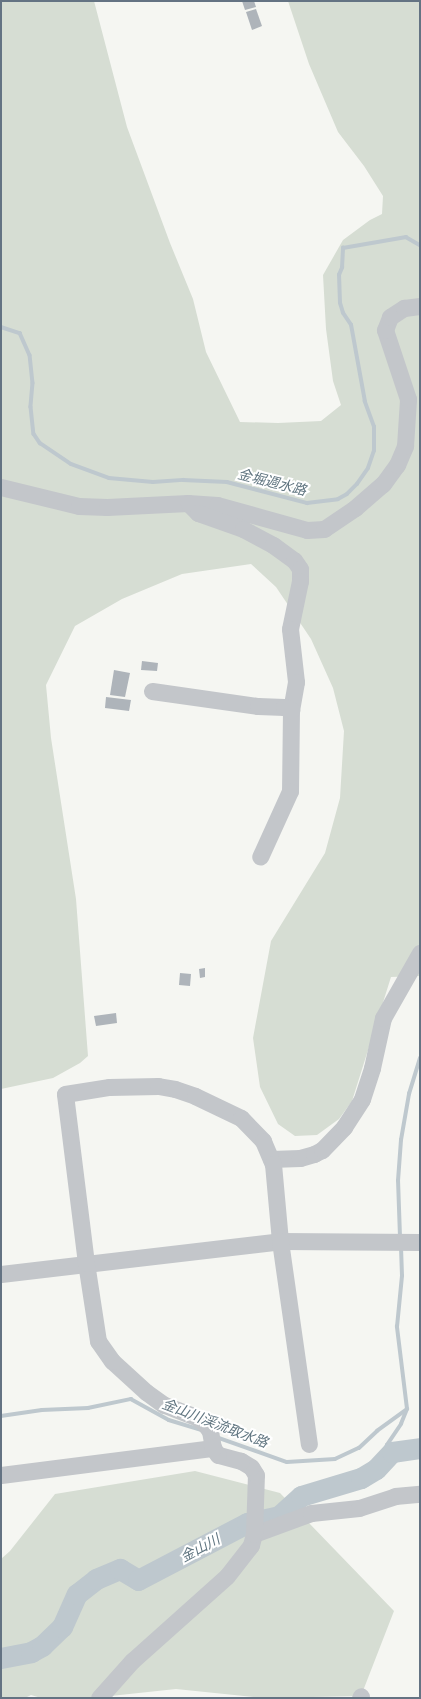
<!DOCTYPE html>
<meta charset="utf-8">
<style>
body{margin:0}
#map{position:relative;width:421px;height:1699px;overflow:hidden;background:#f5f6f2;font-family:Barlow,"Noto Sans JP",sans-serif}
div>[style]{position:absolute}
.green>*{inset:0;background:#d6ddd3}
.stream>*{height:3.5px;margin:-1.75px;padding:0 1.75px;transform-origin:1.75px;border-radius:1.75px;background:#bec8ce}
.river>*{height:21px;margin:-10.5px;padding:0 10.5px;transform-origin:10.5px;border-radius:10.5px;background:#bec8ce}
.building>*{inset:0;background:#aeb4ba}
.minor>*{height:17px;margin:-8.5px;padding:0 8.5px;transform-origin:8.5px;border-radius:8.5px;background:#c3c6ca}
span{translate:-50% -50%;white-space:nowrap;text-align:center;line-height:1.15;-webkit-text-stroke:4px #fff;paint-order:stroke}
.water-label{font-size:14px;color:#607580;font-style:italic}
.frame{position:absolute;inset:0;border:2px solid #647383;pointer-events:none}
</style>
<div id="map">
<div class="green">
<div style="clip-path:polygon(1px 1px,94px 1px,127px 127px,170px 243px,193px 299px,206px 352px,240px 422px,278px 423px,321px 421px,341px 405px,333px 381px,326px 329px,323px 275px,343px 240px,370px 220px,382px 214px,383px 196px,364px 166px,338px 132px,309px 64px,288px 1px,420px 1px,420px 976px,391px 977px,352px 1101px,339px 1119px,317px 1135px,295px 1136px,278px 1124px,260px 1087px,253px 1038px,271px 941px,325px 853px,340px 798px,344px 731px,333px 688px,311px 639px,276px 587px,251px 564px,182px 574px,122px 599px,75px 626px,46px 685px,51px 738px,76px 899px,88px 1056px,80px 1063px,53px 1078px,1px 1089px)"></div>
<div style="clip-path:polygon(195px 1471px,280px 1493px,394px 1611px,361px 1696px,264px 1698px,176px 1689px,92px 1698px,41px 1698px,31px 1695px,25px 1698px,1px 1698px,1px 1559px,10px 1551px,55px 1494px)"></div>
</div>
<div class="stream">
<div style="left:1px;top:327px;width:20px;rotate:18deg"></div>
<div style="left:20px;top:333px;width:24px;rotate:66deg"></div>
<div style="left:30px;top:355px;width:28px;rotate:84deg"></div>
<div style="left:33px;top:383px;width:24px;rotate:95deg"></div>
<div style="left:31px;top:407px;width:27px;rotate:84deg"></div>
<div style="left:34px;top:434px;width:11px;rotate:56deg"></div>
<div style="left:40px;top:443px;width:37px;rotate:34deg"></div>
<div style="left:71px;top:464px;width:40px;rotate:20.2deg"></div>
<div style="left:109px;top:478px;width:44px;rotate:5.2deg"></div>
<div style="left:153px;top:482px;width:30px;rotate:-4deg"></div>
<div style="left:183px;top:480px;width:44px;rotate:2.6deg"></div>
<div style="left:227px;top:482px;width:83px;rotate:14.7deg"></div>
<div style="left:307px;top:503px;width:31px;rotate:-7deg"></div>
<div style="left:338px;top:499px;width:10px;rotate:-29deg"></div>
<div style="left:347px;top:494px;width:14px;rotate:-45deg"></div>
<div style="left:357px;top:484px;width:19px;rotate:-55deg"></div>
<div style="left:368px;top:468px;width:18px;rotate:-71deg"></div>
<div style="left:374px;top:451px;width:24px;rotate:-90deg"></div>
<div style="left:374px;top:427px;width:27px;rotate:-110deg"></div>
<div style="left:365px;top:402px;width:78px;rotate:-100.3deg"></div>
<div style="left:351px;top:325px;width:14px;rotate:-124deg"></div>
<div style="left:343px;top:313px;width:10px;rotate:-107deg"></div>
<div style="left:340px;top:303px;width:28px;rotate:-92deg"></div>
<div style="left:339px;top:275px;width:8px;rotate:-67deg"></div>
<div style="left:342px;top:268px;width:20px;rotate:-87deg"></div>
<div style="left:343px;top:248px;width:64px;rotate:-9.9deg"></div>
<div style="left:406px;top:237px;width:16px;rotate:30deg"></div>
<div style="left:400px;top:1237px;width:56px;rotate:-92deg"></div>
<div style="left:398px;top:1181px;width:41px;rotate:-85.8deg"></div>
<div style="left:401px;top:1140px;width:47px;rotate:-80.1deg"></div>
<div style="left:409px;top:1094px;width:37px;rotate:-73deg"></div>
<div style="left:1px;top:1416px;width:41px;rotate:-8.3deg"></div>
<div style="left:42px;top:1410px;width:46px;rotate:-2.5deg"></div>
<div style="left:88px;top:1408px;width:44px;rotate:-11.8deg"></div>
<div style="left:131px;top:1399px;width:43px;rotate:28.9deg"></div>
<div style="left:169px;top:1420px;width:34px;rotate:17deg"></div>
<div style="left:216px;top:1437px;width:75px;rotate:19.4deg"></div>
<div style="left:287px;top:1462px;width:48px;rotate:-3.6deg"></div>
<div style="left:335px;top:1459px;width:26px;rotate:-25deg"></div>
<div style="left:359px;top:1448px;width:25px;rotate:-43deg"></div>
<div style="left:377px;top:1431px;width:37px;rotate:-36deg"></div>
<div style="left:383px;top:1462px;width:17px;rotate:-77deg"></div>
<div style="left:387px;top:1445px;width:25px;rotate:-56deg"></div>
<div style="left:401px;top:1424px;width:16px;rotate:-68deg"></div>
<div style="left:407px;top:1409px;width:83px;rotate:-97deg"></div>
<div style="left:397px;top:1327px;width:51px;rotate:-84.4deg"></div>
<div style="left:402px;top:1276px;width:29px;rotate:-92deg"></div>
</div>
<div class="river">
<div style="left:1px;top:1658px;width:31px;rotate:-11deg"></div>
<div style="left:31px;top:1652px;width:13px;rotate:-29deg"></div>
<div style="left:42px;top:1646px;width:28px;rotate:-44deg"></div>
<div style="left:62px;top:1627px;width:36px;rotate:-66deg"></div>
<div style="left:77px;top:1594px;width:24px;rotate:-38deg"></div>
<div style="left:96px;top:1579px;width:26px;rotate:-23deg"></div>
<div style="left:120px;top:1569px;width:21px;rotate:31deg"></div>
<div style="left:138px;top:1580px;width:123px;rotate:-27.6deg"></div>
<div style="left:247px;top:1523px;width:33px;rotate:-12deg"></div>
<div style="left:279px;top:1516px;width:30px;rotate:-42deg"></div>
<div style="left:301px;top:1496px;width:63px;rotate:-16.7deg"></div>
<div style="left:361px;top:1478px;width:17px;rotate:-31deg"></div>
<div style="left:376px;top:1469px;width:23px;rotate:-47deg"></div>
<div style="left:392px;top:1452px;width:28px;rotate:-8deg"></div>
</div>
<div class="building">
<div style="clip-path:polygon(242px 1px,254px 1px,256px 7px,245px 10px)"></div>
<div style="clip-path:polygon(256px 9px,262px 26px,252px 30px,246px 12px)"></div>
<div style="clip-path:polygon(142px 661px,158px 663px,157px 671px,141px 670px)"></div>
<div style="clip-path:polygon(114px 670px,130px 673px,125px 697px,110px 695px)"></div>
<div style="clip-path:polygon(106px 697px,131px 700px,129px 711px,105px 708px)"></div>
<div style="clip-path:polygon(205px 968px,205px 977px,200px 978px,199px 969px)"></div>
<div style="clip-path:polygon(180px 973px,191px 974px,190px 986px,179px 985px)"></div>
<div style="clip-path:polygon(116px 1013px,117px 1023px,96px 1026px,94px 1016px)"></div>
</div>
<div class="minor">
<div style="left:1px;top:487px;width:80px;rotate:13.7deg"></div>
<div style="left:79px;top:506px;width:28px;rotate:2deg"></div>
<div style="left:107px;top:507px;width:81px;rotate:-2.8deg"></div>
<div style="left:188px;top:503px;width:29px;rotate:4deg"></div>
<div style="left:217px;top:505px;width:93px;rotate:15.5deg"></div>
<div style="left:307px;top:530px;width:17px;rotate:-3deg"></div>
<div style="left:324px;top:529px;width:37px;rotate:-34deg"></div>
<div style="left:355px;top:508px;width:37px;rotate:-41deg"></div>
<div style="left:383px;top:484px;width:24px;rotate:-54deg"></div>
<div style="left:397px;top:465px;width:21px;rotate:-67deg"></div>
<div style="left:405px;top:446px;width:47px;rotate:-86.3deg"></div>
<div style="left:408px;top:399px;width:73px;rotate:-108.4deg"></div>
<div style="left:385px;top:330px;width:14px;rotate:-69deg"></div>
<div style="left:390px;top:317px;width:17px;rotate:-33deg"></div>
<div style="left:404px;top:308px;width:16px;rotate:-7deg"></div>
<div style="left:189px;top:504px;width:13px;rotate:45deg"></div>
<div style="left:198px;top:513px;width:48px;rotate:19.6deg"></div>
<div style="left:243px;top:529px;width:34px;rotate:28deg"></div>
<div style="left:273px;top:545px;width:26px;rotate:36deg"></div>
<div style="left:294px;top:560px;width:11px;rotate:56deg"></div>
<div style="left:300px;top:569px;width:12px;rotate:90deg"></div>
<div style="left:300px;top:581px;width:49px;rotate:101.8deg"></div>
<div style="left:290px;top:629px;width:53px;rotate:83.5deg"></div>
<div style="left:296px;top:682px;width:28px;rotate:100deg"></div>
<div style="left:291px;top:710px;width:81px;rotate:90.7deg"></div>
<div style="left:290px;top:791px;width:72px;rotate:114.4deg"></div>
<div style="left:152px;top:691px;width:107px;rotate:8.1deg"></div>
<div style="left:258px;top:706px;width:26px;rotate:2deg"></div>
<div style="left:284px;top:707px;width:8px;rotate:23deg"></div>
<div style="left:271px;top:1159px;width:29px;rotate:-2deg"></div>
<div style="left:300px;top:1158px;width:15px;rotate:-16deg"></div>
<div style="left:314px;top:1154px;width:9px;rotate:-27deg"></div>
<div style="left:322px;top:1150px;width:32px;rotate:-46deg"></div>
<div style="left:344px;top:1127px;width:33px;rotate:-57deg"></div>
<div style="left:362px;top:1099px;width:33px;rotate:-72deg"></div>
<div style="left:372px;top:1068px;width:51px;rotate:-77.6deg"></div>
<div style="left:383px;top:1018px;width:75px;rotate:-60.4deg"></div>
<div style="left:1px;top:1274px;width:281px;rotate:-6.7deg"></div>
<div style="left:280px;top:1241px;width:140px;rotate:0.4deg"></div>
<div style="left:1px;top:1475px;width:214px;rotate:-7.3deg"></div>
<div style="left:254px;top:1534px;width:61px;rotate:-20.2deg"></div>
<div style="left:311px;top:1513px;width:48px;rotate:-5.9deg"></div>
<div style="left:359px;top:1508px;width:38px;rotate:-18deg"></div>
<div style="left:395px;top:1496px;width:25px;rotate:-5deg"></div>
<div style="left:99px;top:1698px;width:50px;rotate:-48.3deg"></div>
<div style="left:132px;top:1661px;width:127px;rotate:-41.8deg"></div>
<div style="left:227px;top:1576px;width:39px;rotate:-52deg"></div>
<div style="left:251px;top:1545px;width:11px;rotate:-75deg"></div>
<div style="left:254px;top:1534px;width:59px;rotate:-88.1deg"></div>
<div style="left:256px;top:1475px;width:9px;rotate:-122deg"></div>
<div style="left:251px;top:1467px;width:12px;rotate:-149deg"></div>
<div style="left:241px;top:1461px;width:24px;rotate:-165deg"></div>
<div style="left:218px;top:1455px;width:9px;rotate:-126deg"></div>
<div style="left:213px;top:1448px;width:17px;rotate:-100deg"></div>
<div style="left:210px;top:1431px;width:10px;rotate:-127deg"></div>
<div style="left:204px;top:1423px;width:10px;rotate:-143deg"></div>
<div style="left:196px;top:1417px;width:34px;rotate:-159deg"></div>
<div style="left:164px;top:1405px;width:22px;rotate:-144deg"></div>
<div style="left:146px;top:1392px;width:46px;rotate:-137.6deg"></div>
<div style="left:112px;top:1361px;width:24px;rotate:-125deg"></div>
<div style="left:98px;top:1341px;width:79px;rotate:-98.7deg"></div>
<div style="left:86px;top:1263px;width:170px;rotate:-97.1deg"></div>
<div style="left:65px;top:1094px;width:45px;rotate:-9deg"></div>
<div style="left:109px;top:1087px;width:49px;rotate:-1.2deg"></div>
<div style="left:158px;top:1086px;width:17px;rotate:10deg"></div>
<div style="left:175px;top:1089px;width:21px;rotate:19deg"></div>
<div style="left:195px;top:1096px;width:51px;rotate:25.6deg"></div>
<div style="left:241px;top:1118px;width:32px;rotate:46deg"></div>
<div style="left:263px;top:1141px;width:25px;rotate:67deg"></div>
<div style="left:273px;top:1164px;width:77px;rotate:84.8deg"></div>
<div style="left:280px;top:1241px;width:205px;rotate:81.9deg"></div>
<div style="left:360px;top:1698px;width:2px;rotate:-63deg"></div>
</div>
<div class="water-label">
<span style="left:272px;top:482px;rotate:14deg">金堀週水路</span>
<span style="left:215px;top:1423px;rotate:21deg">金山川渓流取水路</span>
<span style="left:200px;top:1548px;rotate:-28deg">金山川</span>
</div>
<div class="frame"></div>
</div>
